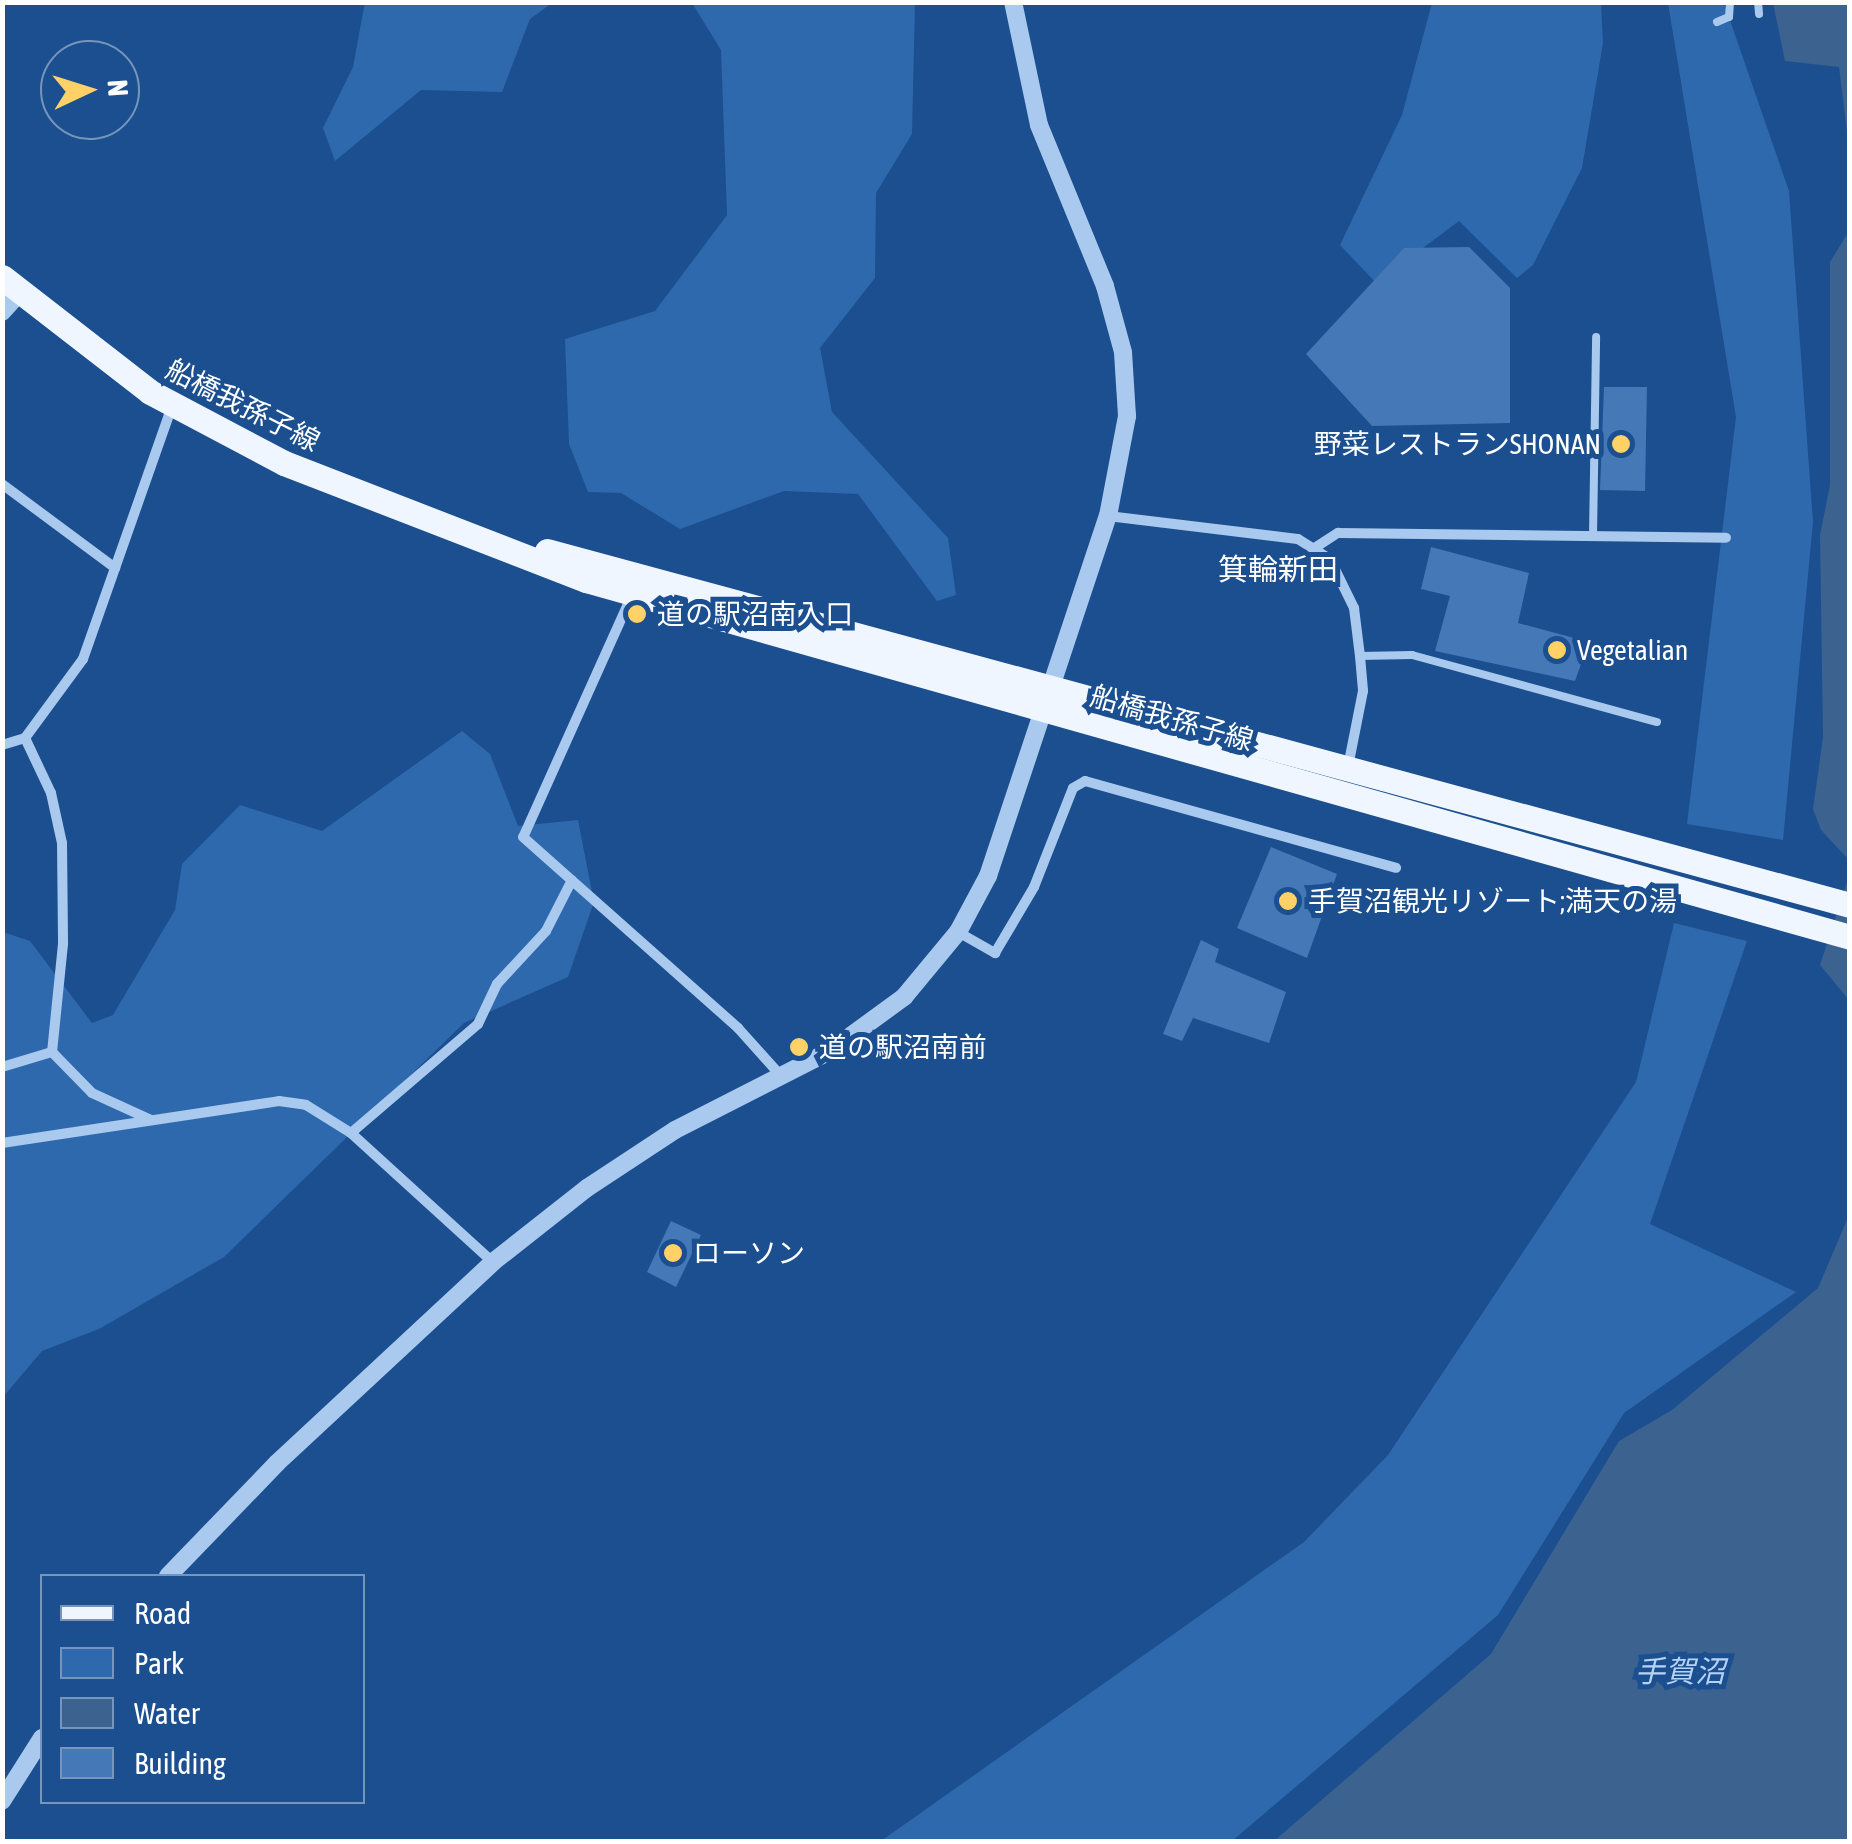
<!DOCTYPE html>
<meta charset="utf-8">
<style>
body{margin:0}
#map{position:relative;width:1852px;height:1844px;overflow:hidden;background:#1b4f8f;font-family:"Asap Condensed","Noto Sans JP",sans-serif}
div>[style]{position:absolute}
.green>*{inset:0;background:#2e69ad}
.water>*{inset:0;background:#3c6290}
.building>*{inset:0;background:#4478b7}
.service>*{height:8px;margin:-4px;padding:0 4px;transform-origin:4px;border-radius:4px;background:#a9c9ee}
.minor>*{height:10px;margin:-5px;padding:0 5px;transform-origin:5px;border-radius:5px;background:#a9c9ee}
.tertiary>*{height:18px;margin:-9px;padding:0 9px;transform-origin:9px;border-radius:9px;background:#a9c9ee}
.primary>*{height:25px;margin:-12.5px;padding:0 12.5px;transform-origin:12.5px;border-radius:12.5px;background:#f0f6ff}
.dots>*{width:28px;height:28px;translate:-50% -50%;box-sizing:border-box;border:5px solid #1b4f8f;border-radius:50%}
span{translate:-50% -50%;white-space:nowrap;text-align:center;line-height:1.15;-webkit-text-stroke:10px #1b4f8f;paint-order:stroke}
.street-label{font-size:28px;color:#fff}
.poi-label{font-size:28px;color:#fff}
.right{translate:-100% -50%;text-align:right}
.left{translate:0 -50%;text-align:left}
.neighbourhood-label{font-size:30px;color:#fff}
.water-label{font-size:30px;color:#b5d3f5;font-style:italic}
.frame{position:absolute;inset:0;border:5px solid #fff;pointer-events:none}
.legend{position:absolute;left:40px;top:1574px;width:325px;height:230px;box-sizing:border-box;background:#1b4f8f;border:2px solid #7695bc;margin:0;padding:12px 18px;list-style:none;font-size:30px;color:#fff}
.legend li{display:flex;align-items:center;gap:20px;height:50px}
.legend b{width:50px;border:2px solid #7695bc}
.north{position:absolute;left:40px;top:40px;width:100px;height:100px;box-sizing:border-box;background:#1b4f8f;border:2px solid #7695bc;border-radius:50%;rotate:86deg;font-size:28px;font-weight:700;line-height:40px;text-align:center;color:#fff}
.north::after{content:'';display:block;margin:auto;width:35px;height:45px;background:#ffd166;clip-path:polygon(50% 0,100% 100%,50% 72%,0 100%)}
</style>
<div id="map">
<div class="green">
<div style="clip-path:polygon(365px 2px,552px 2px,552px 3px,530px 19px,502px 92px,421px 90px,335px 161px,323px 128px,353px 67px)"></div>
<div style="clip-path:polygon(692px 3px,915px 3px,912px 134px,876px 193px,875px 278px,820px 348px,832px 412px,948px 538px,956px 595px,937px 601px,858px 494px,784px 491px,680px 529px,621px 493px,588px 492px,569px 444px,565px 339px,655px 311px,727px 215px,721px 50px)"></div>
<div style="clip-path:polygon(1432px 3px,1601px 3px,1603px 43px,1582px 168px,1533px 265px,1517px 278px,1459px 221px,1376px 283px,1340px 245px,1402px 115px)"></div>
<div style="clip-path:polygon(1668px 3px,1724px 3px,1789px 191px,1813px 522px,1783px 840px,1687px 824px,1736px 417px)"></div>
<div style="clip-path:polygon(462px 731px,490px 754px,518px 826px,578px 820px,594px 902px,568px 977px,464px 1023px,224px 1257px,99px 1329px,42px 1351px,3px 1397px,3px 932px,30px 941px,92px 1023px,113px 1015px,175px 910px,182px 864px,240px 805px,322px 831px)"></div>
<div style="clip-path:polygon(1674px 923px,1747px 941px,1650px 1224px,1796px 1292px,1624px 1413px,1498px 1615px,1232px 1841px,881px 1841px,1304px 1542px,1388px 1455px,1636px 1082px)"></div>
</div>
<div class="water">
<div style="clip-path:polygon(1773px 3px,1849px 3px,1849px 149px,1839px 67px,1785px 61px)"></div>
<div style="clip-path:polygon(1849px 231px,1849px 860px,1821px 830px,1813px 809px,1823px 737px,1820px 535px,1830px 485px,1830px 262px)"></div>
<div style="clip-path:polygon(1849px 876px,1849px 1000px,1820px 965px)"></div>
<div style="clip-path:polygon(1849px 1215px,1849px 1841px,1274px 1841px,1491px 1654px,1619px 1441px,1672px 1410px,1818px 1288px)"></div>
</div>
<div class="building">
<div style="clip-path:polygon(1469px 247px,1510px 288px,1510px 423px,1372px 426px,1306px 354px,1404px 248px)"></div>
<div style="clip-path:polygon(1604px 387px,1647px 387px,1645px 491px,1600px 490px)"></div>
<div style="clip-path:polygon(1431px 547px,1529px 573px,1518px 623px,1589px 642px,1575px 681px,1435px 651px,1450px 596px,1421px 589px)"></div>
<div style="clip-path:polygon(1271px 847px,1337px 874px,1307px 958px,1237px 928px)"></div>
<div style="clip-path:polygon(1201px 940px,1219px 949px,1215px 962px,1286px 992px,1269px 1043px,1193px 1018px,1182px 1041px,1163px 1034px)"></div>
<div style="clip-path:polygon(671px 1221px,701px 1235px,676px 1287px,647px 1272px)"></div>
</div>
<div class="service">
<div style="left:1758px;top:2px;width:12px;rotate:85deg"></div>
<div style="left:1717px;top:22px;width:13px;rotate:-23deg"></div>
<div style="left:1729px;top:17px;width:15px;rotate:-86deg"></div>
<div style="left:1593px;top:536px;width:199px;rotate:-89.1deg"></div>
<div style="left:1360px;top:656px;width:52px;rotate:-1.1deg"></div>
<div style="left:1412px;top:655px;width:254px;rotate:15.3deg"></div>
</div>
<div class="minor">
<div style="left:2px;top:484px;width:141px;rotate:36.6deg"></div>
<div style="left:1108px;top:516px;width:191px;rotate:6.9deg"></div>
<div style="left:1298px;top:539px;width:38px;rotate:32deg"></div>
<div style="left:1330px;top:559px;width:55px;rotate:63.9deg"></div>
<div style="left:1354px;top:608px;width:48px;rotate:82.9deg"></div>
<div style="left:1360px;top:656px;width:35px;rotate:85deg"></div>
<div style="left:1363px;top:691px;width:77px;rotate:101.2deg"></div>
<div style="left:1313px;top:549px;width:30px;rotate:-33deg"></div>
<div style="left:1338px;top:533px;width:388px;rotate:0.7deg"></div>
<div style="left:632px;top:595px;width:265px;rotate:114.2deg"></div>
<div style="left:523px;top:837px;width:288px;rotate:41.6deg"></div>
<div style="left:738px;top:1028px;width:66px;rotate:48.1deg"></div>
<div style="left:25px;top:738px;width:61px;rotate:64.7deg"></div>
<div style="left:51px;top:793px;width:51px;rotate:77.6deg"></div>
<div style="left:62px;top:843px;width:101px;rotate:89.4deg"></div>
<div style="left:63px;top:944px;width:109px;rotate:95.8deg"></div>
<div style="left:2px;top:745px;width:24px;rotate:-17deg"></div>
<div style="left:25px;top:738px;width:98px;rotate:-53.7deg"></div>
<div style="left:83px;top:659px;width:268px;rotate:-70.6deg"></div>
<div style="left:958px;top:932px;width:43px;rotate:29.6deg"></div>
<div style="left:995px;top:953px;width:77px;rotate:-59.4deg"></div>
<div style="left:1034px;top:887px;width:106px;rotate:-68.5deg"></div>
<div style="left:1073px;top:788px;width:14px;rotate:-30deg"></div>
<div style="left:1085px;top:781px;width:323px;rotate:15.6deg"></div>
<div style="left:2px;top:1067px;width:52px;rotate:-16.7deg"></div>
<div style="left:52px;top:1052px;width:57px;rotate:45.7deg"></div>
<div style="left:92px;top:1093px;width:65px;rotate:24.6deg"></div>
<div style="left:351px;top:1133px;width:167px;rotate:-40.6deg"></div>
<div style="left:478px;top:1024px;width:44px;rotate:-64.6deg"></div>
<div style="left:497px;top:984px;width:72px;rotate:-47.2deg"></div>
<div style="left:546px;top:931px;width:57px;rotate:-63deg"></div>
<div style="left:2px;top:1143px;width:280px;rotate:-8.6deg"></div>
<div style="left:279px;top:1101px;width:27px;rotate:8deg"></div>
<div style="left:306px;top:1105px;width:53px;rotate:31.9deg"></div>
<div style="left:351px;top:1133px;width:192px;rotate:42.3deg"></div>
</div>
<div class="tertiary">
<div style="left:2px;top:312px;width:25px;rotate:-48deg"></div>
<div style="left:168px;top:1576px;width:157px;rotate:-46deg"></div>
<div style="left:277px;top:1463px;width:295px;rotate:-42.9deg"></div>
<div style="left:493px;top:1262px;width:120px;rotate:-38.2deg"></div>
<div style="left:587px;top:1188px;width:105px;rotate:-33.4deg"></div>
<div style="left:675px;top:1130px;width:174px;rotate:-27deg"></div>
<div style="left:830px;top:1051px;width:92px;rotate:-36.1deg"></div>
<div style="left:904px;top:997px;width:85px;rotate:-50.3deg"></div>
<div style="left:958px;top:932px;width:64px;rotate:-61.8deg"></div>
<div style="left:988px;top:876px;width:379px;rotate:-71.6deg"></div>
<div style="left:1108px;top:516px;width:102px;rotate:-79.2deg"></div>
<div style="left:1127px;top:416px;width:64px;rotate:-93.6deg"></div>
<div style="left:1123px;top:352px;width:68px;rotate:-105.3deg"></div>
<div style="left:1105px;top:286px;width:174px;rotate:-112.3deg"></div>
<div style="left:1039px;top:125px;width:126px;rotate:-101.9deg"></div>
<div style="left:2px;top:1801px;width:75px;rotate:-57.6deg"></div>
</div>
<div class="primary">
<div style="left:2px;top:277px;width:187px;rotate:37.8deg"></div>
<div style="left:150px;top:392px;width:152px;rotate:27.9deg"></div>
<div style="left:284px;top:463px;width:324px;rotate:21.2deg"></div>
<div style="left:586px;top:580px;width:1313px;rotate:15.77deg"></div>
<div style="left:547px;top:551px;width:1350px;rotate:15.2deg"></div>
</div>
<div class="dots">
<div style="left:1621px;top:444px;background:#ffd166"></div>
<div style="left:637px;top:614px;background:#ffd166"></div>
<div style="left:1557px;top:650px;background:#ffd166"></div>
<div style="left:1288px;top:901px;background:#ffd166"></div>
<div style="left:799px;top:1047px;background:#ffd166"></div>
<div style="left:673px;top:1253px;background:#ffd166"></div>
</div>
<div class="street-label">
<span style="left:243px;top:405px;rotate:27deg">船橋我孫子線</span>
<span style="left:1172px;top:718px;rotate:16deg">船橋我孫子線</span>
</div>
<div class="poi-label">
<span class="right" style="left:1601px;top:444px">野菜レストランSHONAN</span>
<span class="left" style="left:657px;top:614px">道の駅沼南入口</span>
<span class="left" style="left:1577px;top:650px">Vegetalian</span>
<span class="left" style="left:1308px;top:901px">手賀沼観光リゾート;満天の湯</span>
<span class="left" style="left:819px;top:1047px">道の駅沼南前</span>
<span class="left" style="left:693px;top:1253px">ローソン</span>
</div>
<div class="neighbourhood-label">
<span style="left:1278px;top:569px">箕輪新田</span>
</div>
<div class="water-label">
<span style="left:1680px;top:1671px">手賀沼</span>
</div>
<div class="frame"></div>
<ul class="legend">
<li><b style="height:12px;background:#f0f6ff"></b>Road</li>
<li><b style="height:28px;background:#2e69ad"></b>Park</li>
<li><b style="height:28px;background:#3c6290"></b>Water</li>
<li><b style="height:28px;background:#4478b7"></b>Building</li>
</ul>
<div class="north">N</div>
</div>
